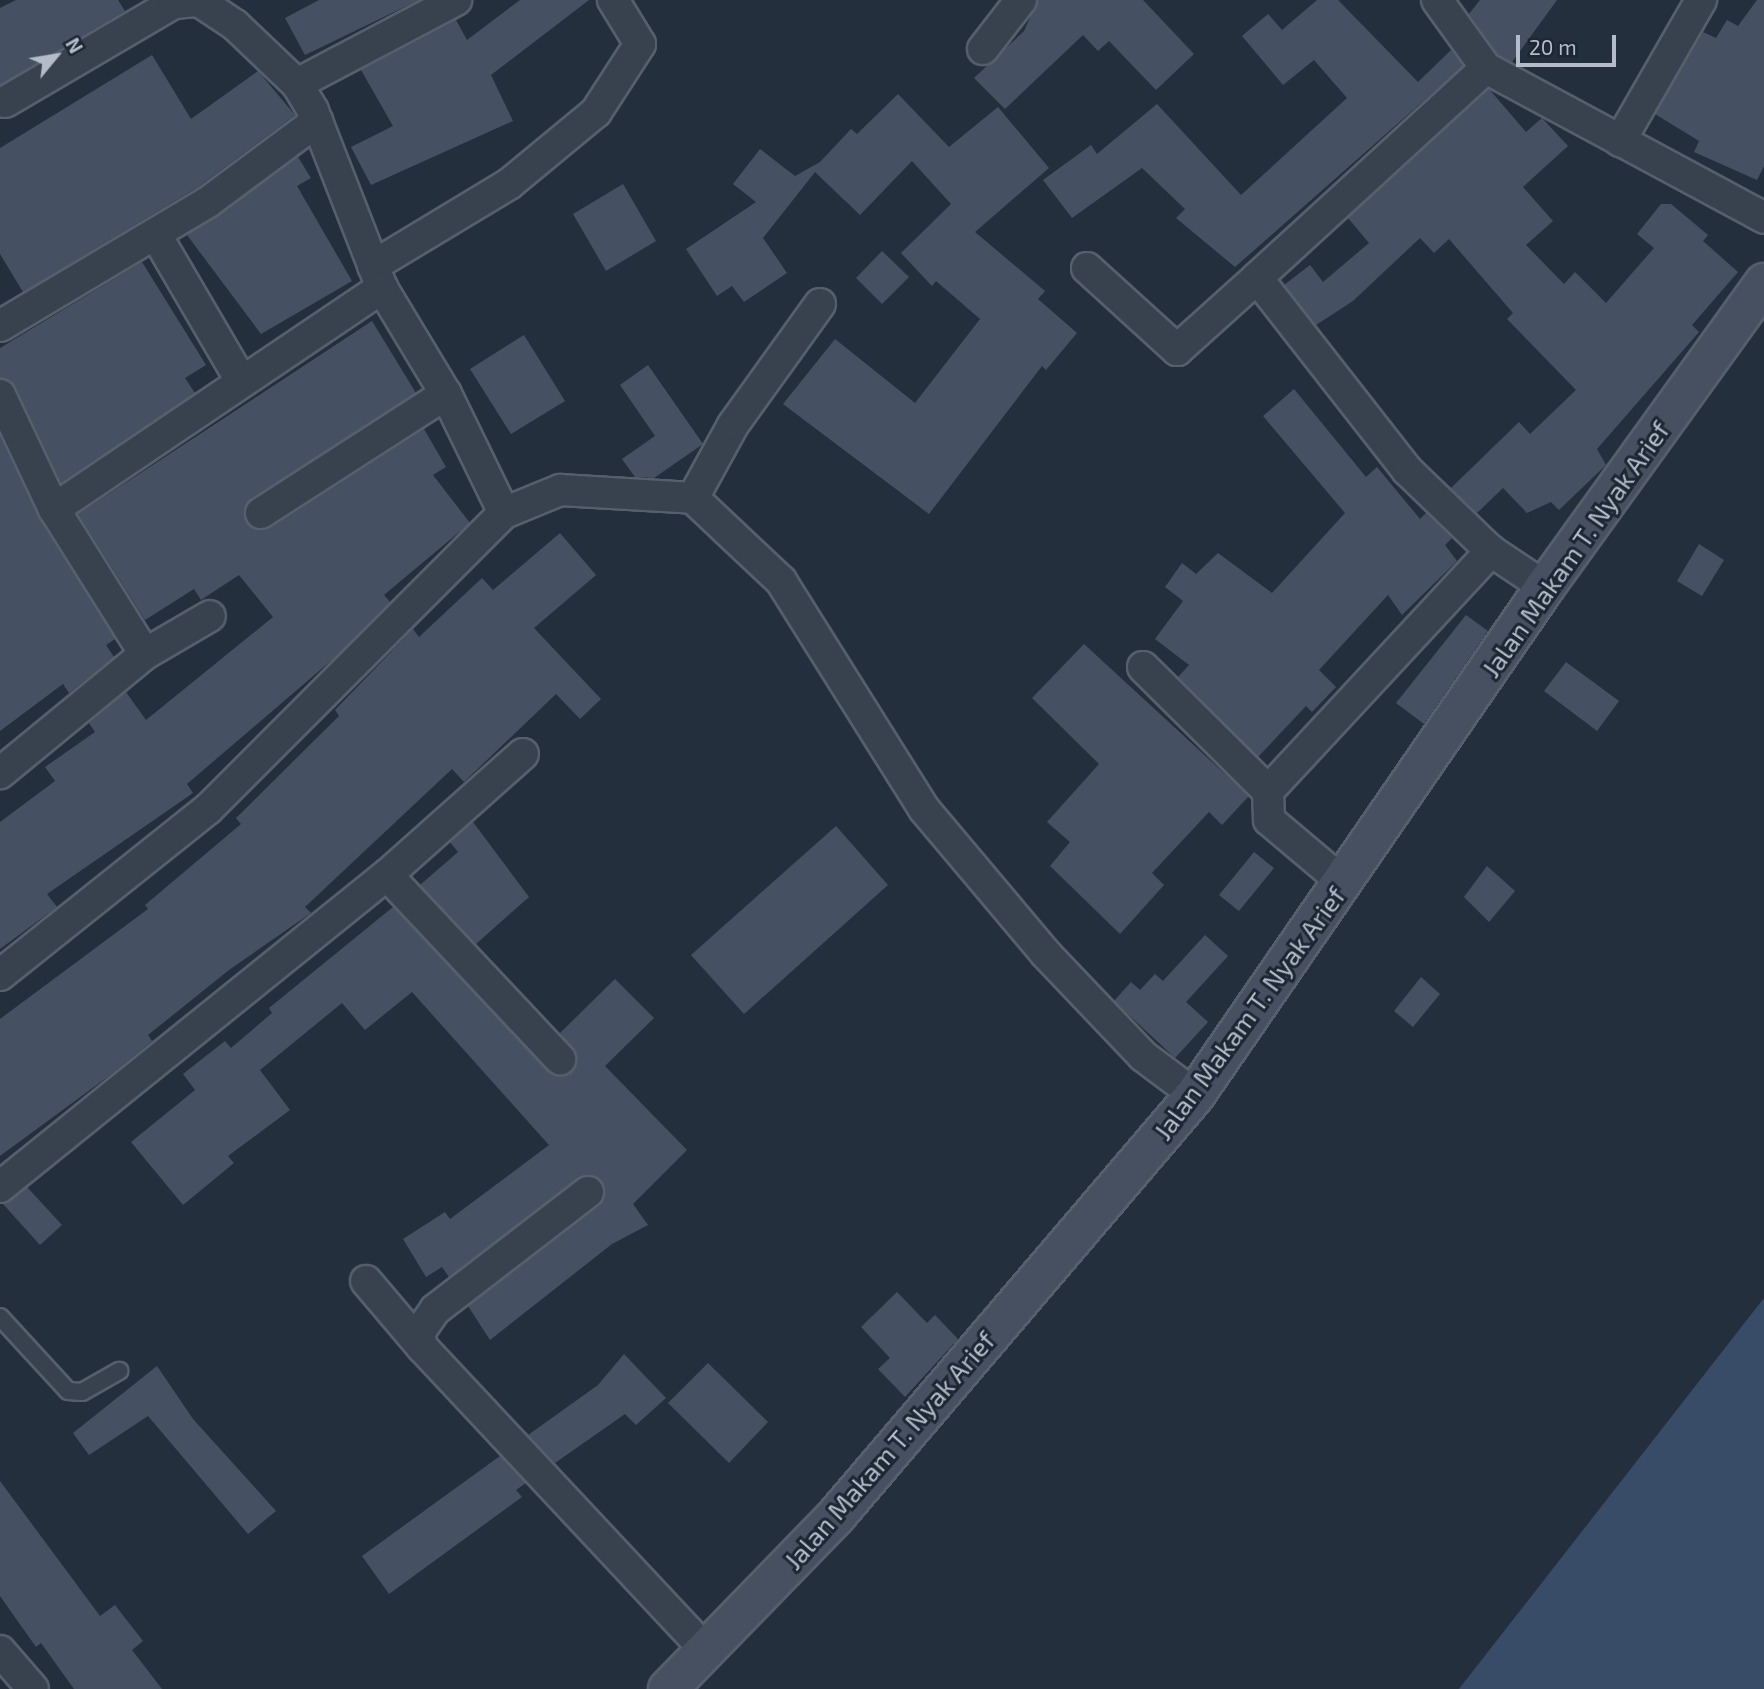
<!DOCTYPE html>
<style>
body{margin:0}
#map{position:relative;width:1764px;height:1689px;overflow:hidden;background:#242f3e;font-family:"Exo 2",sans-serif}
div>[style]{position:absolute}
.water>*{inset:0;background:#394c67}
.building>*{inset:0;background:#455162}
.roads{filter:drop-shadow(2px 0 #565f6c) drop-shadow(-2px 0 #565f6c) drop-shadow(0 2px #565f6c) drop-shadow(0 -2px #565f6c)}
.lane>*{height:16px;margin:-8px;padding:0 8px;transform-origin:8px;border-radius:8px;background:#38414e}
.street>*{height:30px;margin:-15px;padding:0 15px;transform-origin:15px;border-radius:15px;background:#38414e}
.secondary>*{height:38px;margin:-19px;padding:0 19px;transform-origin:19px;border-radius:19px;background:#465061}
span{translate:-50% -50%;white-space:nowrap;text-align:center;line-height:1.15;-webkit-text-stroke:6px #1d2633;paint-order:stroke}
.street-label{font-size:26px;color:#b4bcc9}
.north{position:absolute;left:21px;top:21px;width:70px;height:70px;-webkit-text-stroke:5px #1d2633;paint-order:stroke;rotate:60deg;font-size:19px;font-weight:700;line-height:28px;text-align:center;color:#b4bcc9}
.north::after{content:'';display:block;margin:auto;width:24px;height:32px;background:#b4bcc9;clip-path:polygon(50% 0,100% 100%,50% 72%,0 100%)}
.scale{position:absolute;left:1516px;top:35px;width:100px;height:32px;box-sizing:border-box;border:4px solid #b4bcc9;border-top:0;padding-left:9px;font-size:21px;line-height:24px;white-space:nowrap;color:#b4bcc9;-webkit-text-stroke:5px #1d2633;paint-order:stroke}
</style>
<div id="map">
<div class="water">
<div style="clip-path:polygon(1764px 1298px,1764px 1689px,1459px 1689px)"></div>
</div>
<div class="building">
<div style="clip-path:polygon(16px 0,118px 0,125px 11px,0 85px,0 8px)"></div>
<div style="clip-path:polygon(319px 0,419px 0,305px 55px,285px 18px)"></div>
<div style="clip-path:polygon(520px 0,589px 0,491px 75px,513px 121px,371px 185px,351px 147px,393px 126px,361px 70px,456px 20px,467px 40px)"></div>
<div style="clip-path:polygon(1038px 0,1143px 0,1194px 54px,1156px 90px,1109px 41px,1098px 51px,1083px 35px,1005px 109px,974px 78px,1024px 31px)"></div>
<div style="clip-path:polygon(1317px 0,1338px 0,1418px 82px,1451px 50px,1463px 66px,1235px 267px,1176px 218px,1185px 209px,1142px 168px,1072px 218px,1043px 180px,1091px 145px,1097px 154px,1157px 104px,1241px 195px,1347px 98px,1314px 60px,1283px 85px,1242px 36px,1268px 14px,1282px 30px)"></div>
<div style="clip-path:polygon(1480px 0,1557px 0,1512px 62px,1498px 55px,1469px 14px)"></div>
<div style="clip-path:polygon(1757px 0,1764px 0,1764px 166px,1757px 180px,1694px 152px,1699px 141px,1655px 114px,1703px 32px,1716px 38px,1727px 20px,1738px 26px)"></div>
<div style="clip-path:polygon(152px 55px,191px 119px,258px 71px,295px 115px,198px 187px,23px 292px,0 254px,0 148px)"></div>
<div style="clip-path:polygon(1489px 89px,1526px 132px,1542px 118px,1568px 146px,1523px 187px,1553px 221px,1526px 245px,1564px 284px,1575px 272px,1606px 303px,1654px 248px,1637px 234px,1661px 204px,1671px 204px,1708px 235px,1703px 241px,1738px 272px,1692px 325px,1699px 332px,1597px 449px,1606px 465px,1559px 510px,1551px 502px,1527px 513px,1503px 488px,1477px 513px,1451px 488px,1519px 422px,1530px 434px,1576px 390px,1507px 319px,1513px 313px,1449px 239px,1434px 253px,1420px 238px,1353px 301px,1316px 325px,1284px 285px,1310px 265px,1323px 282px,1369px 243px,1348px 218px)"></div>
<div style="clip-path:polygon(898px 94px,949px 147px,998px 107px,1049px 168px,975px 232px,1045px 291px,1038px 299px,1077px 333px,1046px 370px,1042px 366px,929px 514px,783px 404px,835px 339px,915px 403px,980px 319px,936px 281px,932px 286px,901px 253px,951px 204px,912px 161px,860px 215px,815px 172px,763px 238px,787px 273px,744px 302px,732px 286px,717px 296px,686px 249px,756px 202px,733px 184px,760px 149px,795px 176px,820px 162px,851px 129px,857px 134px)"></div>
<div style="clip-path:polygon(298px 157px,311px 178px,297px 186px,352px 281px,261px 334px,187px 235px)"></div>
<div style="clip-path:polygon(623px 184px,656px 241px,606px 271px,573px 214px)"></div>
<div style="clip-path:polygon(882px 251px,909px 277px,882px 304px,856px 278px)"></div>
<div style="clip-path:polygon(142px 262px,206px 365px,185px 378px,195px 393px,61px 483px,16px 388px,0 378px,0 348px)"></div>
<div style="clip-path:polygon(372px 321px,416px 393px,252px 498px,246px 522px,254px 529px,270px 528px,424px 429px,446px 467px,433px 475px,470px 523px,384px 595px,390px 602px,340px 653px,187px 784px,193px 793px,47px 894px,57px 907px,0 949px,0 822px,55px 781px,45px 767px,95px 732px,89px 723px,126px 692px,146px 720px,273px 617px,239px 575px,201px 600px,194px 589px,145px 620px,78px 514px)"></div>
<div style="clip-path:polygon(524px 335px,565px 401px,511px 434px,470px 369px)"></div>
<div style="clip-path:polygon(648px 365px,703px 444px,654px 478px,635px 477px,622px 459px,655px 436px,620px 385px)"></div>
<div style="clip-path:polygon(1294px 389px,1366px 477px,1377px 467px,1420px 519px,1426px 513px,1452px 538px,1445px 545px,1457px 561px,1402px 615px,1388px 595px,1319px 670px,1336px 687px,1312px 712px,1306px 706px,1258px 757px,1178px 677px,1189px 665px,1155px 639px,1183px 601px,1165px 587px,1182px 563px,1196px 574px,1218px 553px,1272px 593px,1345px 513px,1263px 416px)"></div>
<div style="clip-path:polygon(0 436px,39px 518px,115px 639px,106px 645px,114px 657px,69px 693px,63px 684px,0 731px)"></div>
<div style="clip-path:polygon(560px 533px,596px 575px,534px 628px,601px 699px,580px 719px,556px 694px,464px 782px,452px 769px,305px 907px,311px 913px,229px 970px,148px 1035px,152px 1041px,113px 1073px,0 1156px,0 1019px,148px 909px,145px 905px,241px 824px,236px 818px,339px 716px,335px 710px,413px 629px,419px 637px,482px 578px,493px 590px)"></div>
<div style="clip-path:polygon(1699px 544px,1724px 560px,1702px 596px,1677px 581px)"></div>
<div style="clip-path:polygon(1466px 615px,1488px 631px,1424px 724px,1396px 703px)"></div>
<div style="clip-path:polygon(1084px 644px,1249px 796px,1222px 825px,1209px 812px,1152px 873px,1164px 885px,1120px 934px,1050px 866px,1070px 842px,1047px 822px,1099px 764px,1032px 698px)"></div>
<div style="clip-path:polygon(1566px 662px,1619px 701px,1597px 731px,1544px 691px)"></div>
<div style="clip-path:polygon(473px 822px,529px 897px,476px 944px,420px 885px,458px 852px,450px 842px)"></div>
<div style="clip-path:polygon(836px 826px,888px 885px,744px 1014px,691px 955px)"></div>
<div style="clip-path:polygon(1254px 852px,1274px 868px,1239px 911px,1219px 895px)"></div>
<div style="clip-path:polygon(1487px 866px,1515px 891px,1489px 922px,1464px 897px)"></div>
<div style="clip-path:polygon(393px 907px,554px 1075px,565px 1076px,577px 1063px,560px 1033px,615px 979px,654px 1018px,605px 1066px,687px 1150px,633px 1204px,648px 1225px,612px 1244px,490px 1340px,468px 1306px,599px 1206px,605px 1189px,594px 1176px,578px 1178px,449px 1277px,442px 1267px,426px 1277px,403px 1239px,445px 1212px,450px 1219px,549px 1145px,412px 992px,365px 1030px,342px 1003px,260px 1070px,290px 1110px,228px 1156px,234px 1163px,183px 1205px,131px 1142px,195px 1090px,183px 1074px,225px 1041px,231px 1048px,272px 1013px,269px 1008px)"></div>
<div style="clip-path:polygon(1205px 935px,1228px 956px,1186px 1002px,1208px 1022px,1175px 1058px,1114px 1001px,1131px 982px,1140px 990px,1155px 974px,1163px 981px)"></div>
<div style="clip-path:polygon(1421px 977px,1440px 994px,1413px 1027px,1394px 1011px)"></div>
<div style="clip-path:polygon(27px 1187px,62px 1225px,40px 1245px,3px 1204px)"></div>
<div style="clip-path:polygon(897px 1292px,927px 1323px,935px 1315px,958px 1339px,905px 1397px,878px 1369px,890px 1358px,861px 1327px)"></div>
<div style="clip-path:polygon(624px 1354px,666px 1398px,636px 1425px,625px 1414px,555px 1463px,528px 1435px,598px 1385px)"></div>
<div style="clip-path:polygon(708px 1363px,768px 1422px,729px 1463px,668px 1403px)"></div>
<div style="clip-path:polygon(157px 1366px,193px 1419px,276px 1511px,248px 1534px,148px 1416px,89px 1455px,73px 1433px)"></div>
<div style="clip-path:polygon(500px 1456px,526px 1483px,516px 1490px,522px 1497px,389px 1594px,362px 1556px)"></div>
<div style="clip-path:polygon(0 1481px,100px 1616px,115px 1605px,143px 1641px,132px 1650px,162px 1689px,74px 1689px,41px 1643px,36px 1647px,0 1596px)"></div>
</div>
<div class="roads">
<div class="lane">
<div style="left:0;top:1317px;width:100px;rotate:47.4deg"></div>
<div style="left:68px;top:1391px;width:14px;rotate:4deg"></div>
<div style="left:82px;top:1392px;width:43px;rotate:-29.6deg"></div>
</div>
<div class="street">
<div style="left:1437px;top:0;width:84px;rotate:54.2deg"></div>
<div style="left:1486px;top:68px;width:316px;rotate:28.3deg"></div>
<div style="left:983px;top:49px;width:62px;rotate:-52.2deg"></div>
<div style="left:1486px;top:68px;width:311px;rotate:137.5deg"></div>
<div style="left:1257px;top:278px;width:244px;rotate:52deg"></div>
<div style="left:1407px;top:470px;width:117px;rotate:44deg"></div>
<div style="left:1491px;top:551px;width:65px;rotate:33.7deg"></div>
<div style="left:297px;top:84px;width:180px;rotate:-27.8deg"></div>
<div style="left:5px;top:102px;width:196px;rotate:-30.4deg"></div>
<div style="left:174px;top:3px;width:25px;rotate:-5deg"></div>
<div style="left:199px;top:1px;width:43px;rotate:33.7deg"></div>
<div style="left:235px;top:25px;width:86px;rotate:43.6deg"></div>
<div style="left:297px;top:84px;width:31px;rotate:59deg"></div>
<div style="left:313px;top:111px;width:190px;rotate:68.7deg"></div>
<div style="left:382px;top:288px;width:124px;rotate:58.9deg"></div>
<div style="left:446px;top:394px;width:132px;rotate:64deg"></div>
<div style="left:1620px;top:141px;width:163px;rotate:-60.1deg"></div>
<div style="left:156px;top:235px;width:167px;rotate:59.7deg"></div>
<div style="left:373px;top:266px;width:159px;rotate:-31.1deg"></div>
<div style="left:509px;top:184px;width:113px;rotate:-39.6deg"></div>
<div style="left:596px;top:112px;width:81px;rotate:-57.1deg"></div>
<div style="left:640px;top:44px;width:52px;rotate:-121.5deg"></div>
<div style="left:1087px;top:268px;width:122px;rotate:42.3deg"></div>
<div style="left:1177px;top:350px;width:108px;rotate:-42deg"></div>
<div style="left:0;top:326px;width:242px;rotate:-30.8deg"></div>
<div style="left:208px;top:202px;width:136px;rotate:-36.6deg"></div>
<div style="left:0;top:395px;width:126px;rotate:64.7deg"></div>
<div style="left:54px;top:509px;width:171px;rotate:57.9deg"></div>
<div style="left:145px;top:654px;width:188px;rotate:140.6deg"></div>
<div style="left:693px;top:498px;width:83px;rotate:-61.3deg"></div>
<div style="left:733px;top:425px;width:149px;rotate:-54.3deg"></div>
<div style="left:54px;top:509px;width:396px;rotate:-34deg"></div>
<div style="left:261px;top:513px;width:220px;rotate:-32.8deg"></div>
<div style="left:145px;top:654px;width:75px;rotate:-30.3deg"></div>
<div style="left:1143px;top:667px;width:176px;rotate:44.8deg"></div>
<div style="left:1268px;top:791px;width:29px;rotate:88deg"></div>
<div style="left:1269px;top:820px;width:99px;rotate:40.1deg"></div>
<div style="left:1268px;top:791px;width:328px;rotate:-47.1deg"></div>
<div style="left:387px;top:875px;width:253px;rotate:46.8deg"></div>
<div style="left:0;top:975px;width:266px;rotate:-38.6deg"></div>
<div style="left:208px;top:809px;width:419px;rotate:-45deg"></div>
<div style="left:504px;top:513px;width:61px;rotate:-22.3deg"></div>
<div style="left:560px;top:490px;width:133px;rotate:3.4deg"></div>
<div style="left:693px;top:498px;width:121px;rotate:43.3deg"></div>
<div style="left:781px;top:581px;width:269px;rotate:57.9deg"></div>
<div style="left:924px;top:809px;width:189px;rotate:49.9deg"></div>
<div style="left:1046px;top:954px;width:141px;rotate:46.4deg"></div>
<div style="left:1143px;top:1056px;width:65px;rotate:36.9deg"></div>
<div style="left:0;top:1187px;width:497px;rotate:-38.9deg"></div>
<div style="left:387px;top:875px;width:182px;rotate:-41.7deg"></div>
<div style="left:588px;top:1192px;width:193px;rotate:142.4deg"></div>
<div style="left:435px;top:1310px;width:28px;rotate:125deg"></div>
<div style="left:419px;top:1333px;width:14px;rotate:78deg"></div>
<div style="left:422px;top:1347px;width:415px;rotate:46.9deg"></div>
<div style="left:366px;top:1281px;width:87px;rotate:49.7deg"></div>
<div style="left:0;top:1651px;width:50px;rotate:49deg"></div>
</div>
<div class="secondary">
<div style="left:668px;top:1689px;width:241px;rotate:-45.8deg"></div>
<div style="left:836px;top:1516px;width:553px;rotate:-49.54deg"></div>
<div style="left:1195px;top:1095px;width:617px;rotate:-55.43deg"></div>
<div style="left:1545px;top:587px;width:375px;rotate:-54.2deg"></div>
</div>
</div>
<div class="street-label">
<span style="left:1575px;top:549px;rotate:-55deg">Jalan Makam T. Nyak Arief</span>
<span style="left:1249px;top:1013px;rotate:-54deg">Jalan Makam T. Nyak Arief</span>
<span style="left:889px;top:1450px;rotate:-49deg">Jalan Makam T. Nyak Arief</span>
</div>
<div class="north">N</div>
<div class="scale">20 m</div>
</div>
